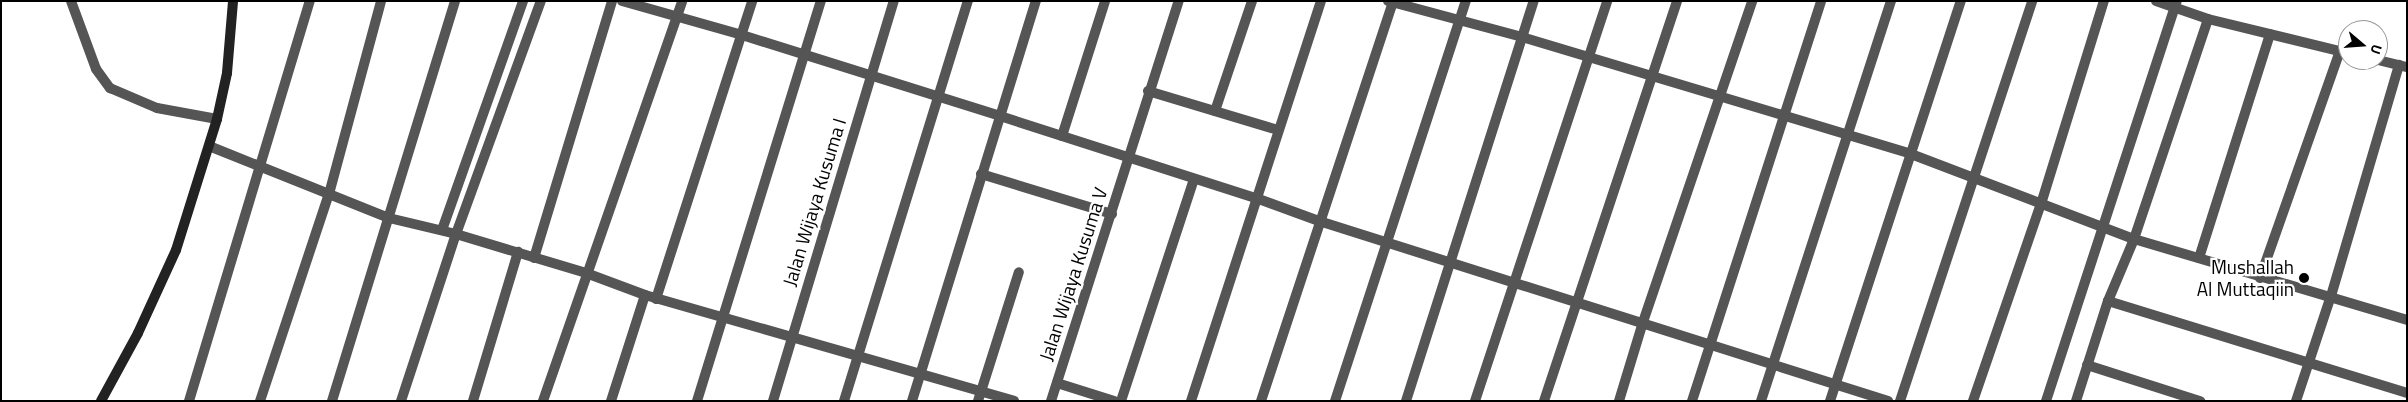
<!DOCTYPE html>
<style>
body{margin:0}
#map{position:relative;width:2408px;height:402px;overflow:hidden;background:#fff;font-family:"Titillium Web",sans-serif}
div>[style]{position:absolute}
.street>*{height:10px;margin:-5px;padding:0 5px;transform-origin:5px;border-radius:5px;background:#555}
.secondary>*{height:10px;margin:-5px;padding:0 5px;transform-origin:5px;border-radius:5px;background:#222}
.dots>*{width:14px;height:14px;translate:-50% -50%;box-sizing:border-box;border:2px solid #fff;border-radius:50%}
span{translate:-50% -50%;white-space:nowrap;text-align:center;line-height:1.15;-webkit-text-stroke:4.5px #fff;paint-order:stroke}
.street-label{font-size:19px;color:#000}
.poi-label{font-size:19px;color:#000}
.right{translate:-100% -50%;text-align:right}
.frame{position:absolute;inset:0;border:2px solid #000;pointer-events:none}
.north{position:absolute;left:2338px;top:20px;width:50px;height:50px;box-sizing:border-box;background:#fff;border:1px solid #999;border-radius:50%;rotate:108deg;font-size:14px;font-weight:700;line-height:20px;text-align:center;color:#000}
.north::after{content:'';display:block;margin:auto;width:18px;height:22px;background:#000;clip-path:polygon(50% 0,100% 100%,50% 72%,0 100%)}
</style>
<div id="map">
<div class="street">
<div style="left:71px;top:1px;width:72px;rotate:69.8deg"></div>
<div style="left:96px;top:69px;width:24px;rotate:54deg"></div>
<div style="left:110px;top:88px;width:51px;rotate:23.1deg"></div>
<div style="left:157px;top:108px;width:61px;rotate:10.4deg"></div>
<div style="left:622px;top:1px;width:125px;rotate:15.8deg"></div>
<div style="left:742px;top:35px;width:270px;rotate:17.4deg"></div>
<div style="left:1000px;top:116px;width:269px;rotate:17.8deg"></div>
<div style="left:1256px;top:198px;width:67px;rotate:20.1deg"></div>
<div style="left:1319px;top:221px;width:597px;rotate:17.55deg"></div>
<div style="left:1388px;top:1px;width:139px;rotate:15deg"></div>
<div style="left:1522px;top:37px;width:406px;rotate:16.7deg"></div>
<div style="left:1911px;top:154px;width:239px;rotate:20.9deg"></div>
<div style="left:2134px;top:239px;width:285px;rotate:16.5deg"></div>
<div style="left:2156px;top:1px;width:55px;rotate:19.1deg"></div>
<div style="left:2208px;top:19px;width:144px;rotate:13.7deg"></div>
<div style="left:2378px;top:60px;width:30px;rotate:14deg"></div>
<div style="left:1148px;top:91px;width:136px;rotate:16.7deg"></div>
<div style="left:1215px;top:111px;width:116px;rotate:-71.4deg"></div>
<div style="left:1062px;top:136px;width:142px;rotate:-72.3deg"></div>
<div style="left:209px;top:146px;width:194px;rotate:21.8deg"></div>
<div style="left:389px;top:218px;width:69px;rotate:13.4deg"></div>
<div style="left:456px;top:234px;width:136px;rotate:16.7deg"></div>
<div style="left:586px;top:273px;width:63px;rotate:20.4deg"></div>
<div style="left:645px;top:295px;width:384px;rotate:16deg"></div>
<div style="left:981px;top:174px;width:137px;rotate:17deg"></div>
<div style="left:442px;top:230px;width:243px;rotate:-70.5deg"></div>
<div style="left:534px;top:258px;width:269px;rotate:-73.1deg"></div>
<div style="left:2199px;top:258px;width:235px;rotate:-72.4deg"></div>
<div style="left:2260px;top:278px;width:241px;rotate:-70.6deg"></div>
<div style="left:656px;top:299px;width:313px;rotate:-72.1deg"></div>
<div style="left:2108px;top:301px;width:313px;rotate:17.1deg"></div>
<div style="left:2087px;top:365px;width:119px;rotate:17.7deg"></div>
<div style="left:1057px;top:383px;width:60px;rotate:17.5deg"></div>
<div style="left:189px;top:401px;width:418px;rotate:-73.2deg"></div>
<div style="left:260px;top:401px;width:218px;rotate:-71.6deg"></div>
<div style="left:329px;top:194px;width:200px;rotate:-74.9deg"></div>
<div style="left:332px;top:401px;width:418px;rotate:-72.9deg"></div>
<div style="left:401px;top:401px;width:176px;rotate:-71.8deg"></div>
<div style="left:456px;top:234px;width:248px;rotate:-70deg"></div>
<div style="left:473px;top:401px;width:156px;rotate:-73.2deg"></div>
<div style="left:543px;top:401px;width:423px;rotate:-70.8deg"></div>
<div style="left:611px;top:401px;width:111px;rotate:-72.2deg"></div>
<div style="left:697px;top:401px;width:419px;rotate:-72.8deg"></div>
<div style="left:773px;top:401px;width:418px;rotate:-73.2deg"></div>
<div style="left:844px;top:401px;width:419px;rotate:-72.8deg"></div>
<div style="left:912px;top:401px;width:419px;rotate:-72.8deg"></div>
<div style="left:978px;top:401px;width:135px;rotate:-72.4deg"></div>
<div style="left:1051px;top:401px;width:420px;rotate:-72.3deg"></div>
<div style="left:1121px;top:401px;width:234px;rotate:-71.8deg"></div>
<div style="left:1191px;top:401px;width:421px;rotate:-72deg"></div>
<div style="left:1261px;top:401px;width:421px;rotate:-71.7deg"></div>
<div style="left:1335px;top:401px;width:421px;rotate:-71.9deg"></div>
<div style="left:1406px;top:401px;width:420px;rotate:-72.3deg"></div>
<div style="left:1475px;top:401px;width:421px;rotate:-71.7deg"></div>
<div style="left:1544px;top:401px;width:422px;rotate:-71.6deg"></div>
<div style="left:1619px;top:401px;width:83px;rotate:-73.1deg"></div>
<div style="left:1643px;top:322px;width:339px;rotate:-71.2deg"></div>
<div style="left:1692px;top:401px;width:420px;rotate:-72.1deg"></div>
<div style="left:1761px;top:401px;width:421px;rotate:-72deg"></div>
<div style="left:1830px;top:401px;width:421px;rotate:-71.9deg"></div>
<div style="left:1900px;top:401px;width:421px;rotate:-71.7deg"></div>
<div style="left:1973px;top:401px;width:208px;rotate:-71deg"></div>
<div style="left:2041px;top:204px;width:213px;rotate:-72.8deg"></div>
<div style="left:2046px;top:401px;width:421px;rotate:-71.9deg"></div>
<div style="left:2076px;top:401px;width:105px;rotate:-72.3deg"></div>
<div style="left:2108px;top:301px;width:67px;rotate:-67.2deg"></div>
<div style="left:2134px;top:239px;width:232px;rotate:-71.4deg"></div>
<div style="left:2296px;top:401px;width:111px;rotate:-71.6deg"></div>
<div style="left:2331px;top:296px;width:241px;rotate:-73.6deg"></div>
</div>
<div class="secondary">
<div style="left:101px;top:401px;width:77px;rotate:-61.4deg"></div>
<div style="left:138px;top:333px;width:91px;rotate:-65.4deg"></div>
<div style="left:176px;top:250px;width:137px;rotate:-72.6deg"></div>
<div style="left:217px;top:119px;width:47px;rotate:-77.7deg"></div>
<div style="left:227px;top:73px;width:72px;rotate:-85.2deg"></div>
</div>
<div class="dots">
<div style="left:2304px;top:278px;background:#000"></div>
</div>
<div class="street-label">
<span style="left:814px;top:202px;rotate:-73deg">Jalan Wijaya Kusuma I</span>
<span style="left:1073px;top:274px;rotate:-72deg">Jalan Wijaya Kusuma V</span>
</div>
<div class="poi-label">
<span class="right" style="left:2294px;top:278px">Mushallah<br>Al Muttaqiin</span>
</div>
<div class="frame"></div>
<div class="north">U</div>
</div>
